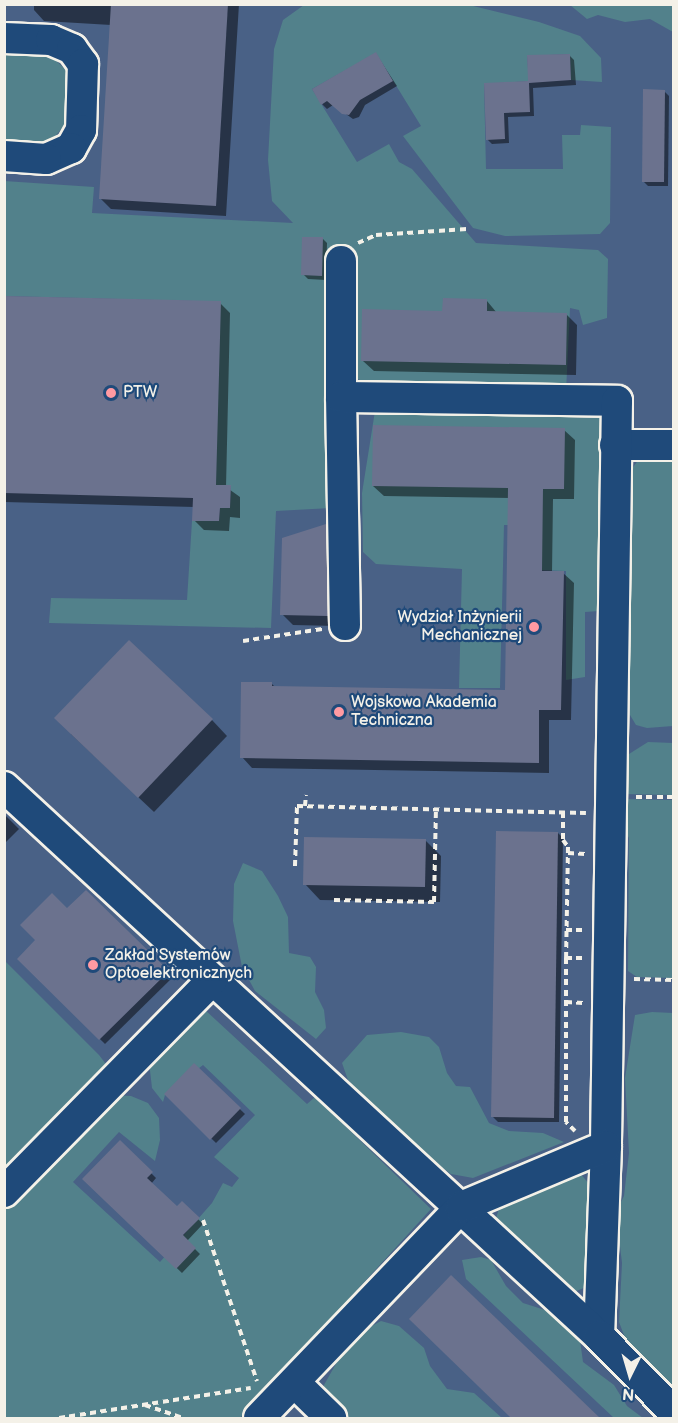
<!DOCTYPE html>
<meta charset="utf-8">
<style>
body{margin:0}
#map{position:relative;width:678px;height:1423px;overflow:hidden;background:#365680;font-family:"Balsamiq Sans",sans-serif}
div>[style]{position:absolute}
.built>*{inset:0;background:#496186}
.green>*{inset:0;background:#52818b}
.shadow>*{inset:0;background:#0007}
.building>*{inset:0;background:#6b728e}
.path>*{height:4px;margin-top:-2px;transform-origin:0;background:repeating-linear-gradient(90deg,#f4f1e8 0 6px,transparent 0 10.5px)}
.roads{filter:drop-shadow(2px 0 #f4f1e8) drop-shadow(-2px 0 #f4f1e8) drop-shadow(0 2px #f4f1e8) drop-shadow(0 -2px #f4f1e8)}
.minor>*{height:30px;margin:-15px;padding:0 15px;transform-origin:15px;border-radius:15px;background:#1f4a7a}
.dots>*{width:16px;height:16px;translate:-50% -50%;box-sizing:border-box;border:3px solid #1f4a7a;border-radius:50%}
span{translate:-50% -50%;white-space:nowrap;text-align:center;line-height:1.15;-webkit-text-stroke:4.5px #1f4a7a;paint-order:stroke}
.poi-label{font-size:16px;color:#f4f1e8}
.left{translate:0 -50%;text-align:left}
.right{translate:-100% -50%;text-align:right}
.frame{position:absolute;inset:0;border:6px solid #f4f1e8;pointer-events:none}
.north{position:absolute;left:600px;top:1345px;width:60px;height:60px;-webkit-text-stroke:4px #1f4a7a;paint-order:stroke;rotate:185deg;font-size:16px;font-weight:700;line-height:24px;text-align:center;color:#f4f1e8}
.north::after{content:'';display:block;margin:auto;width:21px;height:27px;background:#f4f1e8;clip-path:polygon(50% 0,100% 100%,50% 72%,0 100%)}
</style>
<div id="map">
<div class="built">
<div style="clip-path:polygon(5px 5px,673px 5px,673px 1418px,5px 1418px)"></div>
</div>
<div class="green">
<div style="clip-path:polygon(465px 4px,539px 22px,580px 36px,601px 58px,602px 82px,571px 80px,570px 54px,527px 56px,529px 81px,484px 84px,486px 169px,563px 169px,562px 135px,580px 135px,581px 125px,611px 127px,610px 223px,600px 234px,505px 236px,473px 228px,403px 136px,421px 126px,376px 53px,312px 89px,357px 162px,389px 144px,399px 162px,412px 169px,476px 243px,598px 250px,608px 259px,607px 318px,583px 325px,579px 310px,570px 308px,566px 392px,379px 390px,356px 378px,331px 508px,276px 511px,271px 628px,49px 623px,51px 598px,187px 600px,192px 521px,219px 521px,220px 508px,230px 508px,231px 485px,216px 485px,193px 301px,5px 296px,4px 181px,94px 187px,92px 213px,293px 223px,272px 201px,268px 160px,274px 49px,283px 20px,304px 5px)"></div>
<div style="clip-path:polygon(570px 5px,673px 5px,673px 32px,650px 19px,625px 22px,598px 15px,587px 19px)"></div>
<div style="clip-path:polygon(4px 50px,50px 55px,66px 70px,72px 81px,69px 120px,52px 140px,36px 144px,5px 142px)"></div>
<div style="clip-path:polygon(375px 411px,603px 418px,599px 611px,585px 612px,585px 677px,566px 680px,566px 571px,538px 570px,538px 525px,504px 525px,500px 688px,459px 688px,462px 569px,376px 564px,363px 552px,362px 493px)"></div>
<div style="clip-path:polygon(673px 451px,673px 726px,647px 728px,636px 725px,630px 715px,628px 474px,642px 455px)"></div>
<div style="clip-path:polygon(648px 742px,673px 743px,673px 795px,623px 794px,629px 754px)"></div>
<div style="clip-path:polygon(622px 799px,673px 800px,673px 978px,637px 977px,628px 971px,629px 838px,622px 825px)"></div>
<div style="clip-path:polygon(243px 863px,262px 871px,278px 896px,288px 917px,289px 953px,310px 957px,316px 967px,315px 992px,324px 1010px,326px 1028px,316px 1039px,255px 991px,242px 967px,233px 921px,234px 884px)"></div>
<div style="clip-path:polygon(4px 960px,99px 1055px,109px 1068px,113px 1095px,131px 1096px,148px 1103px,159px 1118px,160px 1140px,155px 1161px,119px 1132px,73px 1182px,160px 1262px,212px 1203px,223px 1183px,232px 1187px,239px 1178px,214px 1157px,255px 1115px,203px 1065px,165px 1095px,163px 1102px,152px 1088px,149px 1062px,204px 1009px,307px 1104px,315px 1097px,431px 1209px,240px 1418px,5px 1418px)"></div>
<div style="clip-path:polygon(652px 1012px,673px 1013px,673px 1388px,627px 1343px,619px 1322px,622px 1263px,616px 1212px,624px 1196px,629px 1153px,625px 1078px,635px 1015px)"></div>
<div style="clip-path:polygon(401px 1032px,429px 1037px,439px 1047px,447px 1073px,456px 1086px,470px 1087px,489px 1123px,509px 1131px,543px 1133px,564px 1142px,473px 1178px,451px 1174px,409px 1143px,348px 1080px,342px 1063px,367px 1035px)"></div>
<div style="clip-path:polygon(579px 1172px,590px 1185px,586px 1287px,572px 1293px,499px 1226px,496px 1218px,501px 1203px)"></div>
<div style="clip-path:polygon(481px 1257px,491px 1260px,506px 1286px,523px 1303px,545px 1310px,579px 1333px,583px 1362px,614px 1385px,627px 1406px,643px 1418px,614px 1418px,466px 1279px,462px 1260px)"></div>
<div style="clip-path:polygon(381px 1321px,399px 1326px,424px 1348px,430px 1366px,447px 1389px,474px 1393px,502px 1418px,340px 1418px,324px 1401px,324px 1385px,351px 1337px)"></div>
</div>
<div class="shadow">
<div style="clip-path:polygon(34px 4px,239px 4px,226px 216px,111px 209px,100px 198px,111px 25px,44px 21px,34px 10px)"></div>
<div style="clip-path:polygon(376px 54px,397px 86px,365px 105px,359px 117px,353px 119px,333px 105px,327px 109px,322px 104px)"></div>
<div style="clip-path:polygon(569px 55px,574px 60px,576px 85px,533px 88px,534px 116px,508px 117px,509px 143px,492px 144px,487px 139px,485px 85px,529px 83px)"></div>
<div style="clip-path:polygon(664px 91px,669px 96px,668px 186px,648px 186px,643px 181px)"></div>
<div style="clip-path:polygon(322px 238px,327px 243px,326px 280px,308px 279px,303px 274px)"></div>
<div style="clip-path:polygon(4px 297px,220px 303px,230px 313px,226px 487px,240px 497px,240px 518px,230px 517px,229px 531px,204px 530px,194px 520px,194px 507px,4px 502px)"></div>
<div style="clip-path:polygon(487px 301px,497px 313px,566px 314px,577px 325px,576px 375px,374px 371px,363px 361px,444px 312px)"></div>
<div style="clip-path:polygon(564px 430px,575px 440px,574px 499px,553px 499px,552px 573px,563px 573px,574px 583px,571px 720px,549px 720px,549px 773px,252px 768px,242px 757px,272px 684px,276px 688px,506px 692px,510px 498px,384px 496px,373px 486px)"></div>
<div style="clip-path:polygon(326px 526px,336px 536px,337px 626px,293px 625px,282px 614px)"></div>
<div style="clip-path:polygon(212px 720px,227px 736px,154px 812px,71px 734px)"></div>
<div style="clip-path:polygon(4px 814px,19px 829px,4px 844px)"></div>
<div style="clip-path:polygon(558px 833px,563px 838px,559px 1122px,498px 1122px,493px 1117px)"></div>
<div style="clip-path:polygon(425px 840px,441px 856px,440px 902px,320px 900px,305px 884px)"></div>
<div style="clip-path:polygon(86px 892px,173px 977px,105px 1044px,19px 959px)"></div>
<div style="clip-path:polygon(194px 1065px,245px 1114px,216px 1143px,166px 1094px)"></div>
<div style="clip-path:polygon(120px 1142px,156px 1178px,151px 1184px,177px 1208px,182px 1203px,203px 1224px,187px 1241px,200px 1254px,182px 1273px,84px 1179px)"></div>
</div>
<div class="building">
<div style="clip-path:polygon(111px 4px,228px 4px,216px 206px,99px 199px)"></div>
<div style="clip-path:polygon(376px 52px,393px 81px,360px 100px,349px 115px,342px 114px,327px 101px,321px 105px,312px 89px)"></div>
<div style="clip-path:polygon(570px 54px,571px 80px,529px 83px,530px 112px,504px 113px,505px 139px,486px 140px,484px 83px,528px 81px,527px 55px)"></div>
<div style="clip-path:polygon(643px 89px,665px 90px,664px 182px,642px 182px)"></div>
<div style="clip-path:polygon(302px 237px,323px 237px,322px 276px,301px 275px)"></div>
<div style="clip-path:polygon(4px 296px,221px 301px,216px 485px,231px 485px,230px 508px,220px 508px,219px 521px,192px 521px,193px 498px,4px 493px)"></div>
<div style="clip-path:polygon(443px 298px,487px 299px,487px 311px,567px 313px,566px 365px,361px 361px,362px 309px,442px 311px)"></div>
<div style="clip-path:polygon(373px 425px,565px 428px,564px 489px,543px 489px,542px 571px,564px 571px,561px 710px,539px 710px,539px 763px,240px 758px,241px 682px,272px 682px,272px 686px,505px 690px,508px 488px,372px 486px)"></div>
<div style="clip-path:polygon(326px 524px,328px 616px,280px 615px,282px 538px)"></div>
<div style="clip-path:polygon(129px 640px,213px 719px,138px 798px,54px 718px)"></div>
<div style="clip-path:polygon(496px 831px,558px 832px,554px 1118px,491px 1117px)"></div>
<div style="clip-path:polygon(304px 837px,426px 839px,425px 887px,303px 885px)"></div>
<div style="clip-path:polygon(86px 890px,169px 971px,99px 1040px,17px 959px,35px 940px,20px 925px,52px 893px,67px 908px)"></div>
<div style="clip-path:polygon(194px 1063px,241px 1108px,210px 1140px,164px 1094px)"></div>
<div style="clip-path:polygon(120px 1140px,153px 1172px,147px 1178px,177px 1206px,182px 1201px,200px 1218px,183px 1235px,196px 1248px,176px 1269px,82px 1179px)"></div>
<div style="clip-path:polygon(451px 1275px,547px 1367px,601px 1419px,512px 1419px,409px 1319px)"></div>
</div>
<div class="path">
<div style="left:358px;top:243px;width:20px;rotate:-24deg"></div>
<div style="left:376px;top:235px;width:91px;rotate:-3.8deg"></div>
<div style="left:243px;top:641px;width:80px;rotate:-8.6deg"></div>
<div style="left:636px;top:797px;width:38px"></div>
<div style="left:305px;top:806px;width:11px;rotate:-85deg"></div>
<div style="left:563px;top:812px;width:28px;rotate:90deg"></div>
<div style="left:563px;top:840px;width:9px;rotate:54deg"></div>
<div style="left:568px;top:847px;width:111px;rotate:91deg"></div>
<div style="left:568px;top:853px;width:17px;rotate:3deg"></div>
<div style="left:295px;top:866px;width:60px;rotate:-88.1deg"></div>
<div style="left:297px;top:806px;width:289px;rotate:1.4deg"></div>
<div style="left:334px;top:900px;width:100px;rotate:1.1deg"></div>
<div style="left:434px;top:902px;width:93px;rotate:-88.8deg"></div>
<div style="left:566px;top:930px;width:18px"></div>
<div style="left:634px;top:979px;width:40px;rotate:1.4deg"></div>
<div style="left:566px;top:1002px;width:17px;rotate:3deg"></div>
<div style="left:575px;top:1131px;width:13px;rotate:-135deg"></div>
<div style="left:566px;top:1122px;width:164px;rotate:-90deg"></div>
<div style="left:566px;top:958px;width:16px"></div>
<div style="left:203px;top:1220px;width:170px;rotate:71.5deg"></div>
<div style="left:145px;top:1405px;width:39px;rotate:19deg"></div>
<div style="left:59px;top:1418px;width:194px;rotate:-8.9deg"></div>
</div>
<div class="roads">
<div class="minor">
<div style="left:4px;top:38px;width:47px;rotate:2.4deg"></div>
<div style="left:51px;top:40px;width:23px;rotate:23deg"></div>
<div style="left:72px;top:49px;width:19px;rotate:54deg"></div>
<div style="left:83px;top:64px;width:66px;rotate:91.7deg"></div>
<div style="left:81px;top:130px;width:21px;rotate:119deg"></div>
<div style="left:71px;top:148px;width:27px;rotate:156deg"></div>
<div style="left:46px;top:159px;width:42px;rotate:-175.9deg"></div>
<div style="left:341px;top:397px;width:136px;rotate:-90deg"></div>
<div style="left:615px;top:445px;width:59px"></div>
<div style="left:345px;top:625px;width:228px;rotate:-91deg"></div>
<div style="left:341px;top:397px;width:276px;rotate:0.8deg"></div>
<div style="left:617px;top:401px;width:745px;rotate:90.85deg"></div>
<div style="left:606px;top:1146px;width:190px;rotate:92.1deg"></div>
<div style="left:4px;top:787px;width:810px;rotate:42.7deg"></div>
<div style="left:599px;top:1336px;width:107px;rotate:45.4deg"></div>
<div style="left:4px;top:1192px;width:296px;rotate:-45.5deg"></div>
<div style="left:294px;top:1382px;width:52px;rotate:44.2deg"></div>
<div style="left:259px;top:1418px;width:292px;rotate:-46.2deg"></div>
<div style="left:461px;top:1207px;width:157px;rotate:-22.8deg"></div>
</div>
</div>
<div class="dots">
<div style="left:111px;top:393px;background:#ff9aa2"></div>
<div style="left:534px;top:627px;background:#ff9aa2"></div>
<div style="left:339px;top:712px;background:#ff9aa2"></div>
<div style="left:93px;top:965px;background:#ff9aa2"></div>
</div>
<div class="poi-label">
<span class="left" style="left:123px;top:393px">PTW</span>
<span class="right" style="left:522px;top:627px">Wydział Inżynierii<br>Mechanicznej</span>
<span class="left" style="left:351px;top:712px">Wojskowa Akademia<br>Techniczna</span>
<span class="left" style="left:105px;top:965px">Zakład Systemów<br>Optoelektronicznych</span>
</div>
<div class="frame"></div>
<div class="north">N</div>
</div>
